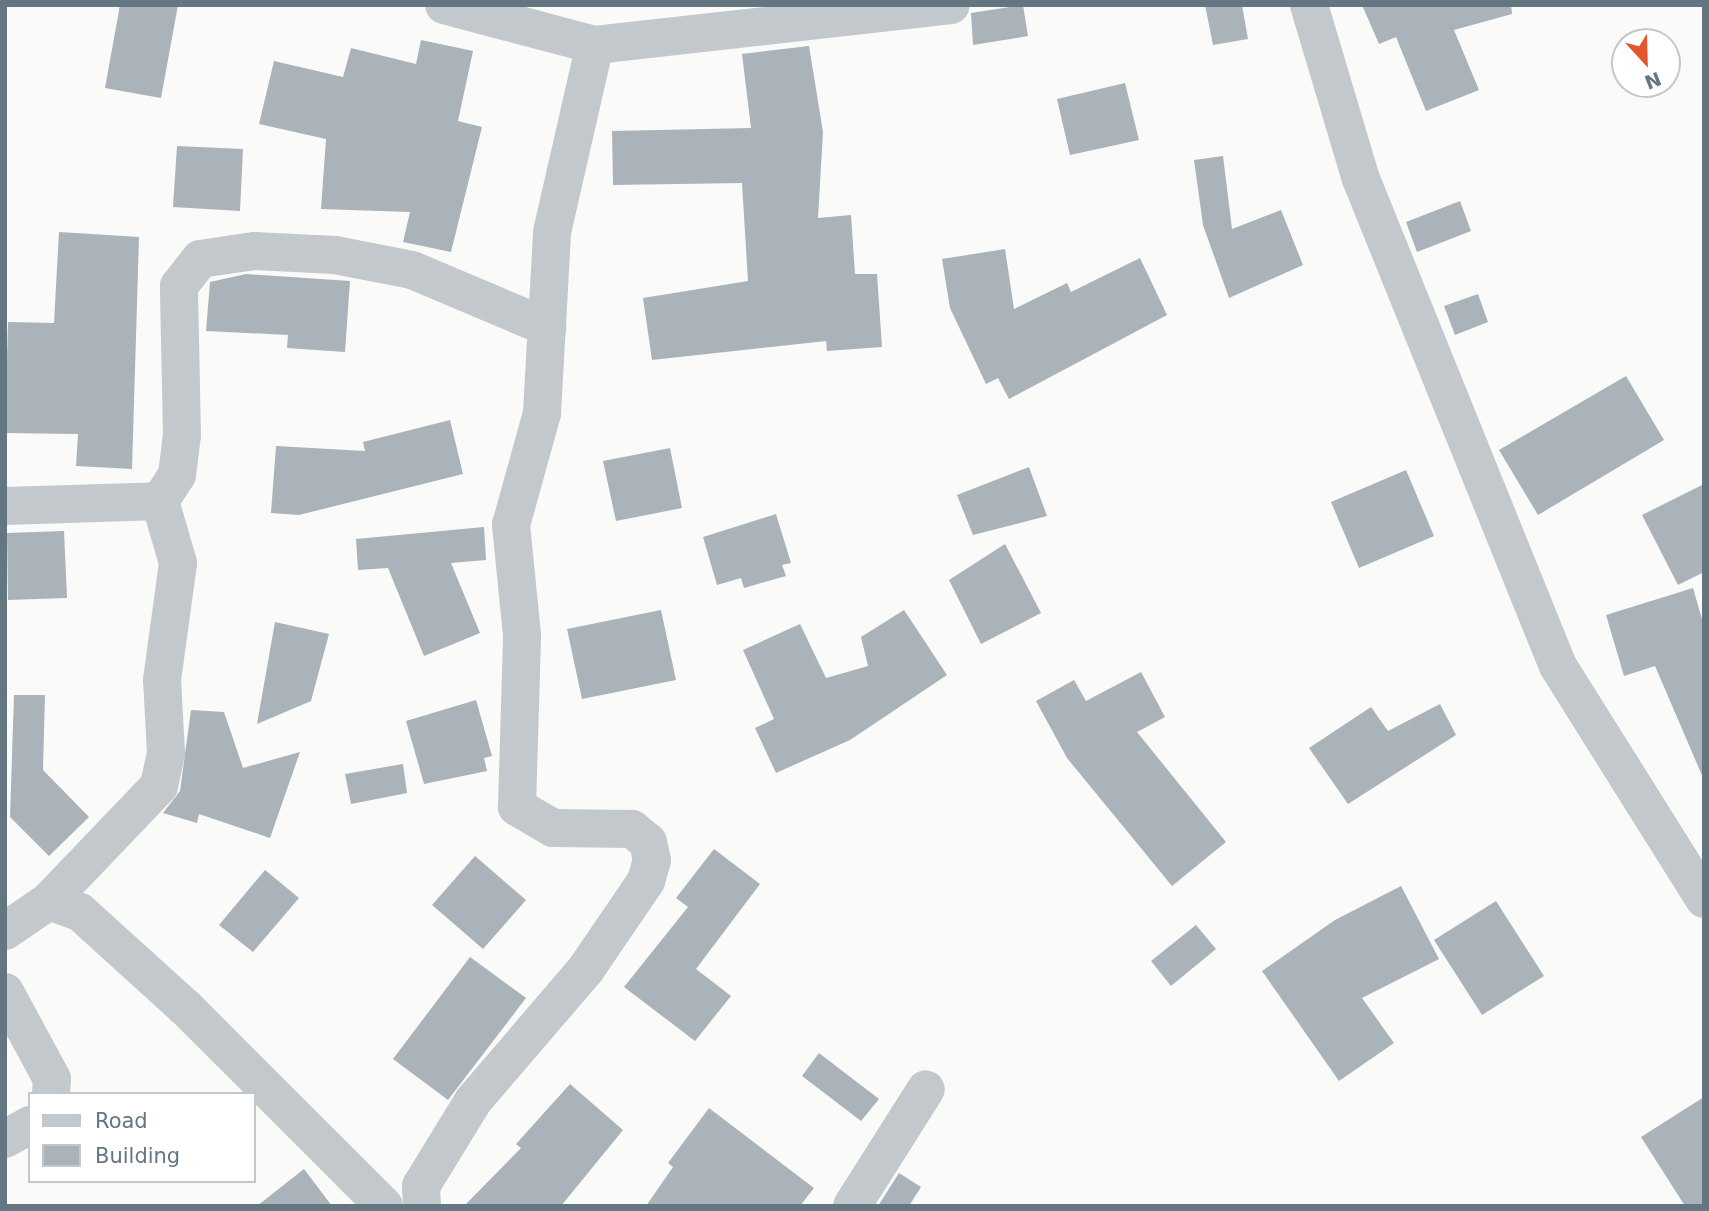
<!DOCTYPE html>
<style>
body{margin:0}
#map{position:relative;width:1709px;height:1211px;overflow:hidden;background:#fafaf8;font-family:"DejaVu Sans",sans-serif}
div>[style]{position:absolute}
.building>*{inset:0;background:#aab3b9}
.minor>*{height:38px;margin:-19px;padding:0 19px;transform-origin:19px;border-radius:19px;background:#c3c8cc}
span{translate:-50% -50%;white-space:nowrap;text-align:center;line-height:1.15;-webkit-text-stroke:7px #fff;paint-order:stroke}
.frame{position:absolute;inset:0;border:7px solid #657683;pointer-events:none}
.legend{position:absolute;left:28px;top:1092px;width:228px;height:91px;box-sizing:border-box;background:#fff;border:2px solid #c1c8cd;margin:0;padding:9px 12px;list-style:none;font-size:21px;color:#657683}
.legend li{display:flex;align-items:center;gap:14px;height:35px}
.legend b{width:35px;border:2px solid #c1c8cd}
.north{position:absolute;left:1611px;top:28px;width:70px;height:70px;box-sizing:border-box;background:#fff;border:2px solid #c1c8cd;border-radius:50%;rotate:158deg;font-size:19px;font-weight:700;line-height:28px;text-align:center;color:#657683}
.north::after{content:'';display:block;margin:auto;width:24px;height:32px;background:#e4572e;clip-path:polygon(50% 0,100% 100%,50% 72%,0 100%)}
</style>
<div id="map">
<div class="building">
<div style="clip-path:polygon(120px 5px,178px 5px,161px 98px,105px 88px)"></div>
<div style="clip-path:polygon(1023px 5px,1028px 36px,973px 45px,971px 13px)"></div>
<div style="clip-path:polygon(1205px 5px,1242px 5px,1248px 39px,1213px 45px)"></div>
<div style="clip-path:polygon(1362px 5px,1511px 5px,1512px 14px,1454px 30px,1479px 90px,1426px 111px,1396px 37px,1379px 44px)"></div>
<div style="clip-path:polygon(421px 40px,473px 51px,458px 121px,482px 127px,451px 252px,403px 242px,410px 212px,321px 209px,326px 139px,259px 124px,274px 61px,343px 77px,351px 48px,416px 64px)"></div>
<div style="clip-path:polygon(809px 46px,823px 132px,818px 218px,851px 215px,855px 274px,877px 274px,882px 347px,827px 351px,826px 341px,652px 360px,643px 298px,748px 281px,742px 183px,613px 185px,612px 131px,751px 128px,742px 54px)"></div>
<div style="clip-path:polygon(1125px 83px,1139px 140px,1070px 155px,1057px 99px)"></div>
<div style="clip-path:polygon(177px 146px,243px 149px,240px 211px,173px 207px)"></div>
<div style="clip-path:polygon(1223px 156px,1232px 229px,1281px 210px,1303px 265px,1229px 298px,1203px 225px,1194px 160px)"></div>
<div style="clip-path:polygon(1460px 201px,1471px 231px,1417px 252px,1406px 222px)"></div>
<div style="clip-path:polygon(59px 232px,139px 237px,132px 469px,76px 466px,78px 434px,5px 433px,8px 322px,54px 323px)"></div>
<div style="clip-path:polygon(1005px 249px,1014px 309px,1067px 283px,1071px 292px,1140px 258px,1167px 315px,1009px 399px,998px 378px,986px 384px,950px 308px,942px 259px)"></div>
<div style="clip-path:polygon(246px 274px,350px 281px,345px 352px,287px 348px,288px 335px,206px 331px,210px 282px)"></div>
<div style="clip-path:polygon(1478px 294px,1488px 322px,1455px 335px,1444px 306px)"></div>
<div style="clip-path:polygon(1626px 376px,1664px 440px,1538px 515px,1499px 450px)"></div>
<div style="clip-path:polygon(450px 420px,463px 474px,299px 515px,271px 513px,276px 446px,365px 451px,363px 442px)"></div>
<div style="clip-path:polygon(670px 448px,682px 508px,616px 521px,603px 461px)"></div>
<div style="clip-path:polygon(1029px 467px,1047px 516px,973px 535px,957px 495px)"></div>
<div style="clip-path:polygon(1406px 470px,1434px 536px,1359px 568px,1331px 502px)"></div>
<div style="clip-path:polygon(1704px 484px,1704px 572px,1678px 585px,1642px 515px)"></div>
<div style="clip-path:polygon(776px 514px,791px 563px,782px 565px,786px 576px,744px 588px,741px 578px,717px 585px,703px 537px)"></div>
<div style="clip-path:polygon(484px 527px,486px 560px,451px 563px,480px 633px,424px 656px,388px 568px,358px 570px,356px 539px)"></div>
<div style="clip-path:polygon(64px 531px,67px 598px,8px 600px,7px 533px)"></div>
<div style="clip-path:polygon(1005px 544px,1041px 613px,981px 644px,949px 580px)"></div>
<div style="clip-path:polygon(1693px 588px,1704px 626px,1704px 780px,1655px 666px,1624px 676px,1606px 615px)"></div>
<div style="clip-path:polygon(661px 610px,676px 680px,582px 699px,567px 629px)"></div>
<div style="clip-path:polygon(904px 610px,947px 675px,850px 740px,776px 773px,755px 728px,774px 719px,743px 650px,800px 624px,826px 678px,868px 666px,861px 637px)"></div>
<div style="clip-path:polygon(275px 622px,329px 634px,311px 701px,257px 724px)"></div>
<div style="clip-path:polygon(1141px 672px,1165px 717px,1137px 732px,1226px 842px,1172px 886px,1067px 758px,1036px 701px,1074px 680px,1086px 701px)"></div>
<div style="clip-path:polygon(14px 695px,45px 695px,43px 770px,89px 817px,49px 856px,10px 817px)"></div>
<div style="clip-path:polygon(476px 700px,492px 756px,484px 758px,487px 771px,424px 784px,406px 721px)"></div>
<div style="clip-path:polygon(1440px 704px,1456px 735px,1348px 804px,1309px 748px,1371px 707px,1388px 731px)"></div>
<div style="clip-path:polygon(191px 710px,224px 712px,243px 768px,300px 752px,270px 838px,199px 814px,197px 823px,163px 813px,180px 791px)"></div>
<div style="clip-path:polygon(403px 764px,407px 793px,351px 804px,345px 774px)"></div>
<div style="clip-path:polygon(714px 849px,760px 884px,696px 969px,731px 996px,695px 1041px,624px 987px,688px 907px,676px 898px)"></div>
<div style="clip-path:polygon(475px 856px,526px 900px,483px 949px,432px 905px)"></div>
<div style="clip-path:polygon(265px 870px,299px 898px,253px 952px,219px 925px)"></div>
<div style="clip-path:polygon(1401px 886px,1439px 959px,1362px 998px,1394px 1043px,1339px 1081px,1262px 971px,1335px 920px)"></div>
<div style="clip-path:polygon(1496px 901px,1544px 976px,1482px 1015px,1434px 940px)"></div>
<div style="clip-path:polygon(1196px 925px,1216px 949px,1171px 986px,1151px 961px)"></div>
<div style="clip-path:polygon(470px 957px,526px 998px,448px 1100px,393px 1059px)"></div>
<div style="clip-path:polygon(819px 1053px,879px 1099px,861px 1121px,802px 1076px)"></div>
<div style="clip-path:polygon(570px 1084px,623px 1130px,561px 1206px,464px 1206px,521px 1148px,516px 1144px)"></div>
<div style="clip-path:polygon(1704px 1097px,1704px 1206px,1685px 1206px,1641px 1137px)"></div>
<div style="clip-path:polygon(709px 1108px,814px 1188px,800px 1206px,646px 1206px,673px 1167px,668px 1163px)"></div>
<div style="clip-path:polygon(304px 1169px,332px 1206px,257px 1206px)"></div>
<div style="clip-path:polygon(899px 1173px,921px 1187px,909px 1206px,878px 1206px)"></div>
</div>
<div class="minor">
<div style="left:1309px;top:5px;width:182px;rotate:73.4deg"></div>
<div style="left:1361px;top:179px;width:525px;rotate:67.98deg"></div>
<div style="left:1558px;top:666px;width:275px;rotate:57.9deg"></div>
<div style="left:595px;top:45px;width:358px;rotate:-6.4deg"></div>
<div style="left:5px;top:506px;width:155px;rotate:-1.8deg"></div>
<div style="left:160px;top:501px;width:31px;rotate:-57deg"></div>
<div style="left:177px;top:475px;width:40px;rotate:-82.9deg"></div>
<div style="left:182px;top:435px;width:149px;rotate:-91.2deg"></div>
<div style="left:179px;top:286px;width:34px;rotate:-52deg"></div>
<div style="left:200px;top:259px;width:56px;rotate:-8.3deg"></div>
<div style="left:255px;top:251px;width:80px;rotate:2.9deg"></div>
<div style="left:335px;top:255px;width:78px;rotate:11deg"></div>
<div style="left:412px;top:270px;width:147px;rotate:22.9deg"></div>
<div style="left:49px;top:901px;width:159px;rotate:-46.3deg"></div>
<div style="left:159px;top:786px;width:34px;rotate:-78deg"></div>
<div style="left:166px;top:753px;width:73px;rotate:-93.1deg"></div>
<div style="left:162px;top:680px;width:118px;rotate:-82.2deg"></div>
<div style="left:178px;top:563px;width:65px;rotate:-106.2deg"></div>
<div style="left:5px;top:931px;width:53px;rotate:-34.3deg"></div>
<div style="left:49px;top:901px;width:33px;rotate:20deg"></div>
<div style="left:80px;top:912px;width:143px;rotate:42.2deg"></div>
<div style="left:186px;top:1008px;width:280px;rotate:45deg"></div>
<div style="left:5px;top:992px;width:99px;rotate:61.6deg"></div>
<div style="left:52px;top:1079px;width:15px;rotate:94deg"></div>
<div style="left:5px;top:1139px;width:29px;rotate:-29deg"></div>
<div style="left:422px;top:1206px;width:20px;rotate:-93deg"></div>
<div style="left:421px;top:1186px;width:100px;rotate:-58.5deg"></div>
<div style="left:473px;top:1101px;width:174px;rotate:-49.4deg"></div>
<div style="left:586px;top:969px;width:107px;rotate:-55.7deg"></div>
<div style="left:646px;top:881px;width:22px;rotate:-74deg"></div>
<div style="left:652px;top:860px;width:18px;rotate:-103deg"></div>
<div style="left:648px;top:842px;width:21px;rotate:-141deg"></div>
<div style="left:632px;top:829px;width:79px;rotate:-179.3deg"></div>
<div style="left:553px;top:828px;width:42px;rotate:-149.7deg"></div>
<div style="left:517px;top:807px;width:172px;rotate:-88.3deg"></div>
<div style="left:522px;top:635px;width:111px;rotate:-95.7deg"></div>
<div style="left:511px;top:525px;width:116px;rotate:-74.5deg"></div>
<div style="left:542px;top:413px;width:181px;rotate:-86.8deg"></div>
<div style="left:552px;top:232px;width:192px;rotate:-77.1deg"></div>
<div style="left:595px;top:45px;width:156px;rotate:-165.2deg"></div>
<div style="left:852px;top:1206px;width:138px;rotate:-57.7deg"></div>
</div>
<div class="frame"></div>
<ul class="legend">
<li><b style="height:9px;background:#c3c8cc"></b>Road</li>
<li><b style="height:19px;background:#aab3b9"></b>Building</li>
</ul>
<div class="north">N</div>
</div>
